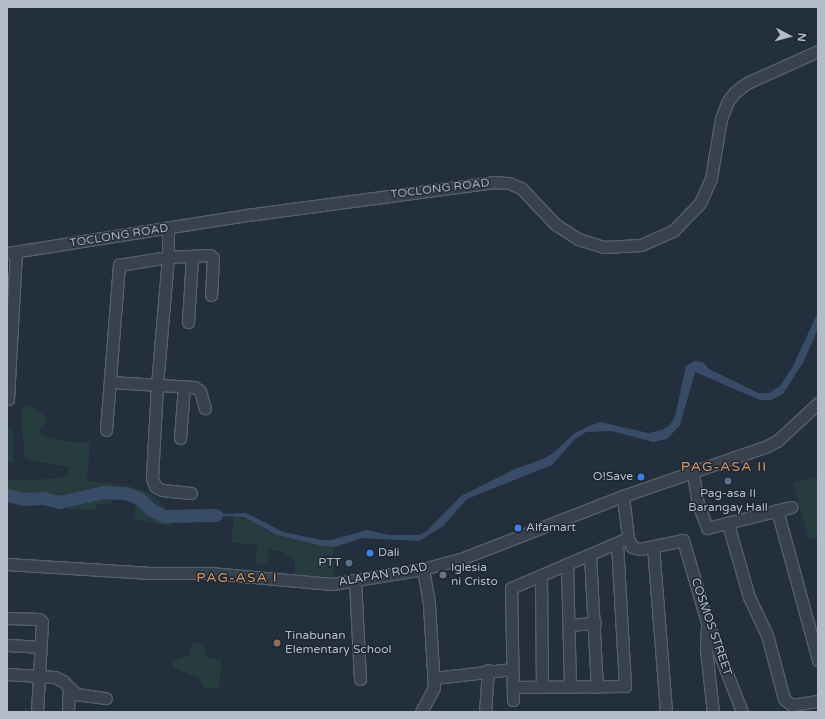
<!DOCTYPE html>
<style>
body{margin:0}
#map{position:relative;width:825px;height:719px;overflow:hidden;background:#242f3e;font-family:"Varela Round",sans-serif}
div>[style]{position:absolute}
.green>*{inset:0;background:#263c3f}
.water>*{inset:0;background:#394c67}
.river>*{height:13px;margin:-6.5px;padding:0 6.5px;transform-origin:6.5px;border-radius:6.5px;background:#394c67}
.roads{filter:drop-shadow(1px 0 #565f6c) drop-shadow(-1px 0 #565f6c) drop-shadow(0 1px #565f6c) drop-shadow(0 -1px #565f6c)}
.minor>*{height:11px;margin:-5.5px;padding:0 5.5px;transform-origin:5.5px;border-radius:5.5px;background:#38414e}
.dots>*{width:11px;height:11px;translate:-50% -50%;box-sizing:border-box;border:2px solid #1d2633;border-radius:50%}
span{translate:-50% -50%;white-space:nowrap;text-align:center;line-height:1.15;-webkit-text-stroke:3px #1d2633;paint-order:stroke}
.street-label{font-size:12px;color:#b4bcc9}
.poi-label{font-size:12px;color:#b4bcc9}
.right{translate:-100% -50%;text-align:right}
.left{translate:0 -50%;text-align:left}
.quarter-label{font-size:14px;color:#d59563;letter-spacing:1px}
.frame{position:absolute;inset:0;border:8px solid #b4bcc9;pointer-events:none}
.north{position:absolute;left:769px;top:16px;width:40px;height:40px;-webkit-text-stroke:3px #1d2633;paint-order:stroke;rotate:96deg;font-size:11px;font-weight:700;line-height:16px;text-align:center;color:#b4bcc9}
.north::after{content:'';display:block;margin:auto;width:14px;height:18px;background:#b4bcc9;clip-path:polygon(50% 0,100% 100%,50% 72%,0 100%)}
</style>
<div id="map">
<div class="green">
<div style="clip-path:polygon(28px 406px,36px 408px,45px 416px,46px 423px,40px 428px,41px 436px,70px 442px,90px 442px,87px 481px,124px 485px,150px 493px,160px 501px,167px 512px,182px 512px,189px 509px,188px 521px,171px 523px,170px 526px,134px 519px,136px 498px,119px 494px,112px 494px,111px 505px,97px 504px,96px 510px,68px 509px,67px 500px,40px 496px,39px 504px,7px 501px,7px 480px,52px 479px,68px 475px,69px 467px,25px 459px,20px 410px)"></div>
<div style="clip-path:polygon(7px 428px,13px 428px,13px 462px,7px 462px)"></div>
<div style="clip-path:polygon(818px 477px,818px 538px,809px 540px,793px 483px)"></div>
<div style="clip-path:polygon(234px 517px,247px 518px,267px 531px,297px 540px,334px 547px,334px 581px,326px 578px,294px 576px,295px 560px,280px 551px,269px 550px,267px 564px,255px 563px,257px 545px,231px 542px)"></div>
<div style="clip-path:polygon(194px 642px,203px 645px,206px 657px,222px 660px,219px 688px,205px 688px,199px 678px,174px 668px,172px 663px,176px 660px,189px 655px,191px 645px)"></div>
</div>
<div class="water">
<div style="clip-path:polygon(818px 312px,818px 329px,804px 361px,783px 394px,771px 400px,760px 400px,695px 372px,680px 425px,667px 439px,653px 442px,612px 431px,586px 432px,575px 439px,552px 465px,467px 499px,443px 526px,419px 541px,363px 538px,334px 547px,323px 546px,277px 535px,244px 517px,198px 515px,246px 513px,283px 532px,322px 540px,331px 540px,367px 530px,389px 535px,420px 535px,427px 531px,461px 496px,517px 468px,541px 460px,552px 454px,575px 433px,589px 426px,600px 422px,648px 433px,662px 430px,670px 425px,675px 416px,686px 366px,694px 361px,703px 362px,709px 369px,758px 393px,769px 393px,780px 386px,793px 366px)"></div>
</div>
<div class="river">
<div style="left:7px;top:495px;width:17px;rotate:13deg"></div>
<div style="left:24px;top:499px;width:19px;rotate:-3deg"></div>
<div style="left:43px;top:498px;width:17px;rotate:13deg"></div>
<div style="left:60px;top:502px;width:44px;rotate:-13.1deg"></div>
<div style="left:103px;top:492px;width:22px;rotate:3deg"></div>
<div style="left:125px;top:493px;width:15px;rotate:20deg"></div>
<div style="left:139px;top:498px;width:16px;rotate:45deg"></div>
<div style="left:150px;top:509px;width:16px;rotate:27deg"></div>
<div style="left:164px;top:516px;width:52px;rotate:-1.1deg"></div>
</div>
<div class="roads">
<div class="minor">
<div style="left:168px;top:228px;width:29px;rotate:90deg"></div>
<div style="left:168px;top:257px;width:128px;rotate:94.9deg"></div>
<div style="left:157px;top:385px;width:93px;rotate:93.1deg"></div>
<div style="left:152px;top:478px;width:9px;rotate:69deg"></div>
<div style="left:155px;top:486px;width:8px;rotate:30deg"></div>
<div style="left:162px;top:490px;width:29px;rotate:6deg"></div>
<div style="left:7px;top:253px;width:243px;rotate:-9deg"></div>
<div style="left:247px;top:215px;width:248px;rotate:-7.6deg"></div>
<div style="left:493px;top:182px;width:16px;rotate:4deg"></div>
<div style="left:509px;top:183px;width:13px;rotate:23deg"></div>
<div style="left:521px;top:188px;width:50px;rotate:46.6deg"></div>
<div style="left:555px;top:224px;width:27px;rotate:33deg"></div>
<div style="left:578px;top:239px;width:27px;rotate:17deg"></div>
<div style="left:604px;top:247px;width:37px;rotate:-3deg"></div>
<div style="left:641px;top:245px;width:36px;rotate:-24deg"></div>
<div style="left:674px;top:230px;width:37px;rotate:-46deg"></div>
<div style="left:700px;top:203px;width:27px;rotate:-66deg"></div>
<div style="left:711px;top:178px;width:60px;rotate:-80.4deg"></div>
<div style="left:721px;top:119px;width:19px;rotate:-69deg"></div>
<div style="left:728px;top:101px;width:11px;rotate:-52deg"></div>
<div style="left:735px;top:92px;width:15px;rotate:-37deg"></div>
<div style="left:747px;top:83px;width:78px;rotate:-24.3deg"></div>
<div style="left:188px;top:322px;width:66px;rotate:-86.5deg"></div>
<div style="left:110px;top:382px;width:84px;rotate:3.4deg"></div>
<div style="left:194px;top:387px;width:7px;rotate:34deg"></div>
<div style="left:200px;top:391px;width:18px;rotate:74deg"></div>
<div style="left:8px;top:399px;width:147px;rotate:-86.9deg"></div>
<div style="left:106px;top:430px;width:166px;rotate:-85.5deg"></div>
<div style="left:119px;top:265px;width:50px;rotate:-9.3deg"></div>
<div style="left:168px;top:257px;width:42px;rotate:-2.7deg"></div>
<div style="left:210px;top:255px;width:4px;rotate:45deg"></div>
<div style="left:213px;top:258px;width:37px;rotate:93deg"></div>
<div style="left:180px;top:438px;width:52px;rotate:-85.6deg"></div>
<div style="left:693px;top:473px;width:31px;rotate:81deg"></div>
<div style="left:698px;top:504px;width:26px;rotate:69deg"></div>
<div style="left:707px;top:528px;width:87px;rotate:-14deg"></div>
<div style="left:623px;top:496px;width:42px;rotate:83.2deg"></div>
<div style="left:628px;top:538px;width:10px;rotate:66deg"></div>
<div style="left:632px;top:547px;width:8px;rotate:14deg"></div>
<div style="left:640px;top:549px;width:44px;rotate:-11.8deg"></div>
<div style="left:683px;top:540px;width:85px;rotate:73.7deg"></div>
<div style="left:707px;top:622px;width:97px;rotate:68.7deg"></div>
<div style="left:777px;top:510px;width:156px;rotate:74.7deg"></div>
<div style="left:728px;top:524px;width:76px;rotate:74deg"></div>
<div style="left:749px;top:597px;width:42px;rotate:64.7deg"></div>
<div style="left:767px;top:635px;width:66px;rotate:75.1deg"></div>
<div style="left:784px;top:699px;width:10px;rotate:37deg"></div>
<div style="left:792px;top:705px;width:26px;rotate:-9deg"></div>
<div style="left:653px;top:546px;width:167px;rotate:85.5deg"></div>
<div style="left:590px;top:555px;width:132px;rotate:87deg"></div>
<div style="left:7px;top:564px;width:144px;rotate:3.6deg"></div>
<div style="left:151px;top:573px;width:59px"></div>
<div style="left:210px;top:573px;width:122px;rotate:5.2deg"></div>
<div style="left:332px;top:584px;width:92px;rotate:-9.4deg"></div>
<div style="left:423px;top:569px;width:39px;rotate:-15deg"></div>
<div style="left:461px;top:559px;width:174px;rotate:-21.3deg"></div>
<div style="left:623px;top:496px;width:152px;rotate:-19.1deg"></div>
<div style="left:767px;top:446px;width:11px;rotate:-27deg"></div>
<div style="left:777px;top:441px;width:56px;rotate:-42.8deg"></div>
<div style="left:567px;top:564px;width:122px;rotate:88.6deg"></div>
<div style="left:541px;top:575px;width:111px;rotate:89.5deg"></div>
<div style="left:355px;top:580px;width:99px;rotate:87.1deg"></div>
<div style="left:7px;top:618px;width:32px;rotate:2deg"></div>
<div style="left:39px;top:619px;width:4px;rotate:45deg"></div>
<div style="left:42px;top:622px;width:90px;rotate:93.2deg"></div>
<div style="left:570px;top:625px;width:25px;rotate:-5deg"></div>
<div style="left:707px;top:627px;width:22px;rotate:93deg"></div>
<div style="left:706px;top:649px;width:63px;rotate:83.7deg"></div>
<div style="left:7px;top:645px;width:33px;rotate:3deg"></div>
<div style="left:7px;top:674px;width:48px;rotate:3.6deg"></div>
<div style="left:55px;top:677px;width:9px;rotate:27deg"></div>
<div style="left:63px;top:681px;width:18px;rotate:45deg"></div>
<div style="left:76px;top:694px;width:30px;rotate:8deg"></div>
<div style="left:434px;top:678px;width:79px;rotate:-6.6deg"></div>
<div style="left:513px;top:687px;width:112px;rotate:-0.5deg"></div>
<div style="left:625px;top:686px;width:143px;rotate:-93.2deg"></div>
<div style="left:513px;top:700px;width:112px;rotate:-91deg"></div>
<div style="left:511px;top:588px;width:122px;rotate:-23.2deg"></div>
<div style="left:68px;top:712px;width:23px;rotate:-88deg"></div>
<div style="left:421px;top:712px;width:27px;rotate:-62deg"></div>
<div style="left:434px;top:688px;width:85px;rotate:-93.4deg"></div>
<div style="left:429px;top:603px;width:35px;rotate:-100deg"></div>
<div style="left:485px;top:712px;width:42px;rotate:-85.9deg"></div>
</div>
</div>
<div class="dots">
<div style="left:641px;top:477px;background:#3f7fe0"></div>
<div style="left:728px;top:481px;background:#5c6f8a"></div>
<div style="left:518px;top:528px;background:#3f7fe0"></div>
<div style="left:370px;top:553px;background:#3f7fe0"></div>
<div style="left:349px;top:563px;background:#5c6f8a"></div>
<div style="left:443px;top:575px;background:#6b7280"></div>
<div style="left:277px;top:643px;background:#8d6e63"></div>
</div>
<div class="street-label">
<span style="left:440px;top:189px;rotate:-7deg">TOCLONG ROAD</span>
<span style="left:119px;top:236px;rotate:-9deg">TOCLONG ROAD</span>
<span style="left:383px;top:575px;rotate:-10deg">ALAPAN ROAD</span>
<span style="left:711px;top:627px;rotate:71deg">COSMOS STREET</span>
</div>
<div class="poi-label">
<span class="right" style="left:633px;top:477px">O!Save</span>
<span style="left:728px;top:501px">Pag-asa II<br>Barangay Hall</span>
<span class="left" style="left:526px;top:528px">Alfamart</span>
<span class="left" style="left:378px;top:553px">Dali</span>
<span class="right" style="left:341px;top:563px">PTT</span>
<span class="left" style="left:451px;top:575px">Iglesia<br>ni Cristo</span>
<span class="left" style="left:285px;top:643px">Tinabunan<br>Elementary School</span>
</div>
<div class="quarter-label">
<span style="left:724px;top:467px">PAG-ASA II</span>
<span style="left:237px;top:578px">PAG-ASA I</span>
</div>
<div class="frame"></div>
<div class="north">N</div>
</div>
